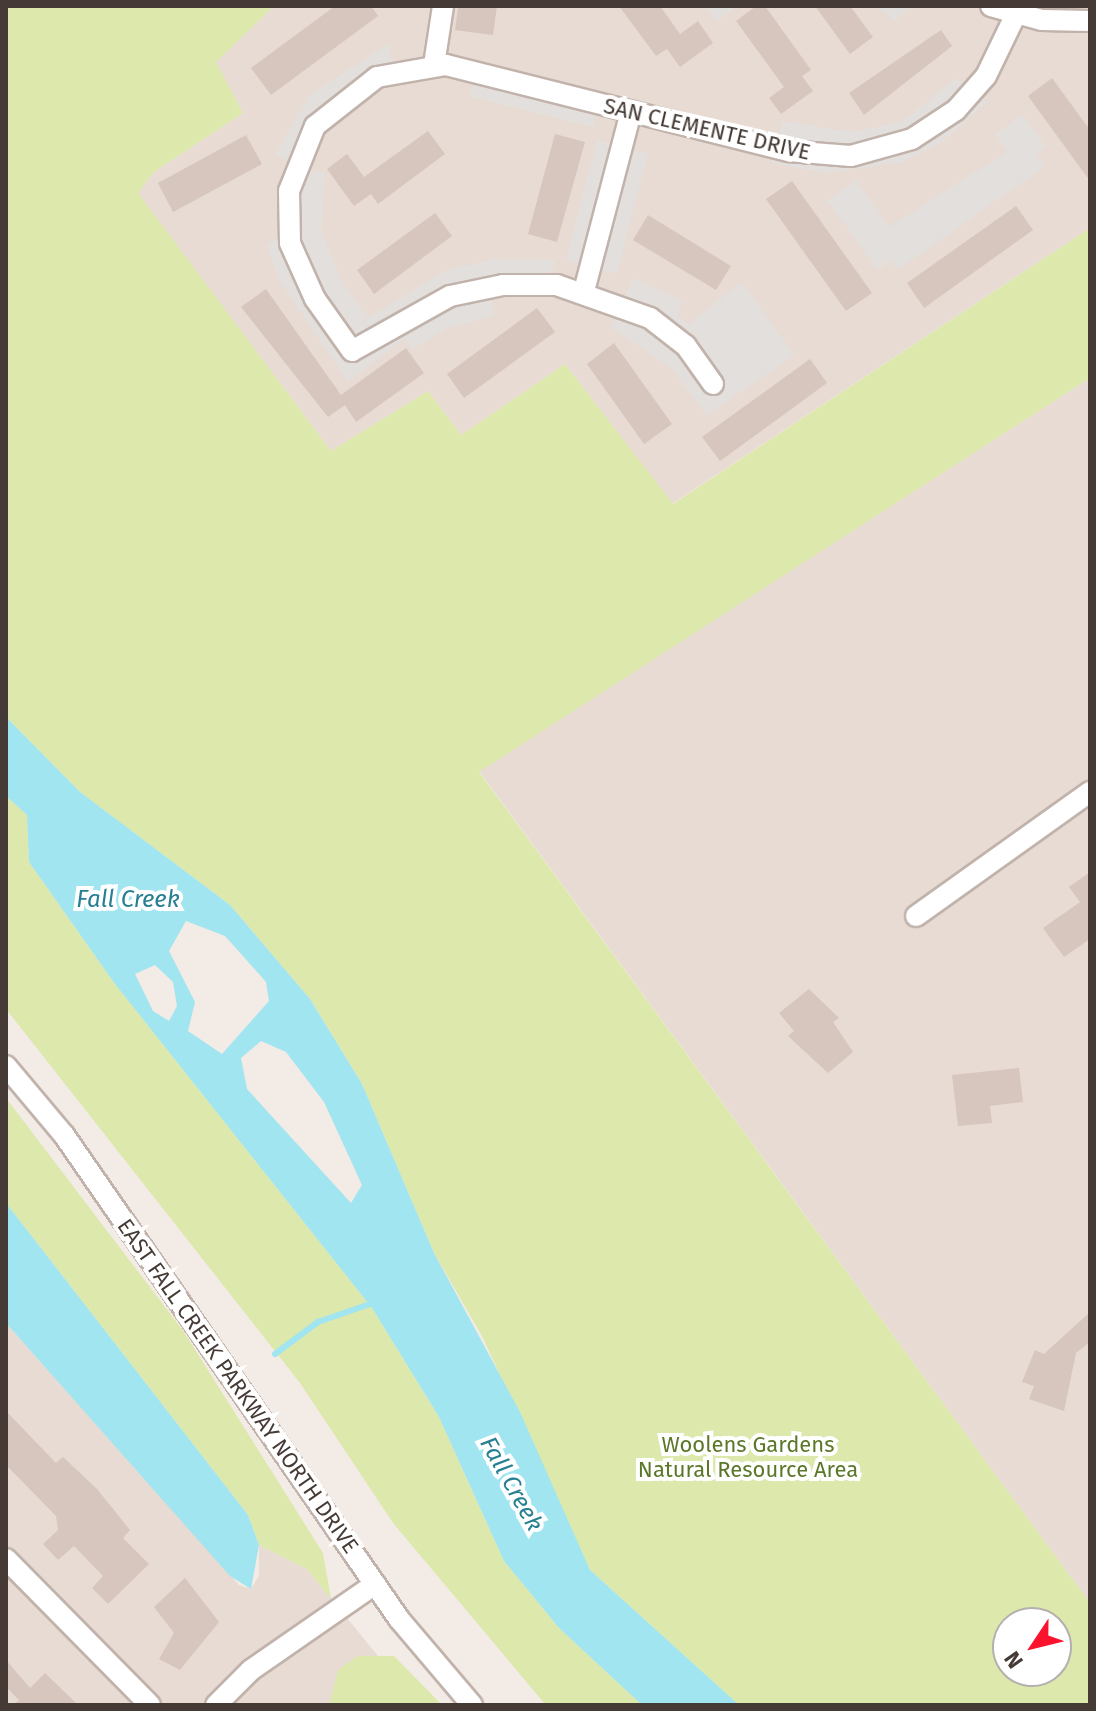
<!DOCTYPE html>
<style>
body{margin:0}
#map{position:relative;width:1096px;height:1711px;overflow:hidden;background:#f3ebe5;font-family:"Fira Sans",sans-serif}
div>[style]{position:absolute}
.residential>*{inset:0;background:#e7dbd3}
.green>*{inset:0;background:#dde8ad}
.parking>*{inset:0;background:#e3dfdd}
.water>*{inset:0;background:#a0e5f0}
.stream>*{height:6px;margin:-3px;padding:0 3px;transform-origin:3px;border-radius:3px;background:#a0e5f0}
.building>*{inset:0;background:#d7c6bd}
.roads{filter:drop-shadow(2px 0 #c1b3ab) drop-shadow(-2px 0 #c1b3ab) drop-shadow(0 2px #c1b3ab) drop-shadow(0 -2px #c1b3ab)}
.street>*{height:20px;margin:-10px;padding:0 10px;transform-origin:10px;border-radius:10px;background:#fff}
span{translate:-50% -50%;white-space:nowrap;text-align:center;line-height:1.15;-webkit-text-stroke:8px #fff;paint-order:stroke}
.street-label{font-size:22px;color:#453a35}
.park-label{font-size:22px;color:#5b7728}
.water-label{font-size:24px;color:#278092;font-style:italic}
.frame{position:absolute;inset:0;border:8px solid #453a35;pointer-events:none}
.north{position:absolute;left:992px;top:1607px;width:80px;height:80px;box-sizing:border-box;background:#fff;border:2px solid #b5b0ae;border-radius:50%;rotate:235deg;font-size:22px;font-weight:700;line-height:32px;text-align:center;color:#453a35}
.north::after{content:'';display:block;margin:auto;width:28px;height:36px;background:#fb132d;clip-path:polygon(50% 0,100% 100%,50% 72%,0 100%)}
</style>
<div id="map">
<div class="residential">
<div style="clip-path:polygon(274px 6px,1090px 6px,1090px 228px,672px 504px,565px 364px,461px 435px,428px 391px,331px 451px,137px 193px,154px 172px,243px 113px,215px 62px)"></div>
<div style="clip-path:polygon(1090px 378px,1090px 1603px,479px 771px)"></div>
<div style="clip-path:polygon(6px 1323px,239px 1585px,251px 1589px,259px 1576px,259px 1545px,307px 1569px,418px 1705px,6px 1705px)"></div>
</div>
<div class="green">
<div style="clip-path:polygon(evenodd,6px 6px,274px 6px,216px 62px,243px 113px,154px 172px,138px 193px,331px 451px,428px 391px,461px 435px,565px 364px,673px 504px,1090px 228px,1090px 378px,479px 772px,1090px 1603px,1090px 1705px,739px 1705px,590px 1570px,482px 1336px,434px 1253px,362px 1084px,310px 999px,230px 905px,80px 792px,6px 717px,6px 6px,1008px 1623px,1056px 1623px,1056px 1671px,1008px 1671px,1008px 1623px)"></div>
<div style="clip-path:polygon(6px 796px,27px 815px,29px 862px,115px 984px,372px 1308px,439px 1417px,504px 1561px,559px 1628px,642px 1705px,545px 1704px,393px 1523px,300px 1383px,6px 1009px)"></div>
<div style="clip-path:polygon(6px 1098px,184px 1332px,323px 1553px,331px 1599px,307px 1569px,259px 1545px,248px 1515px,6px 1203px)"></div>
<div style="clip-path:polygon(358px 1656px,394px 1656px,442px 1705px,329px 1705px,338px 1670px)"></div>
</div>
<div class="parking">
<div style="clip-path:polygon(705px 6px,737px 6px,717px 21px)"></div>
<div style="clip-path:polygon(876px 6px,910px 6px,896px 21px)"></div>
<div style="clip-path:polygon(388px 44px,397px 80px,346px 111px,322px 139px,309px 170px,325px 172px,321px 231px,342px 282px,368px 318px,447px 270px,496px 259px,556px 260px,543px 295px,490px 298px,494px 316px,447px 328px,412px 350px,405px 338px,348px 382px,278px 279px,267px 244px,283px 236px,288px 160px,275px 154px,310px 95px)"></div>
<div style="clip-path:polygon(478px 62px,601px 94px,593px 127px,469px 96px)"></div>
<div style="clip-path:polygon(956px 78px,987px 102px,941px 143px,902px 162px,826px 173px,771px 163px,783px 121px,851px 132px,902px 122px)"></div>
<div style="clip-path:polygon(1022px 114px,1046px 147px,1036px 154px,1045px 166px,898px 270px,891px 260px,878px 270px,827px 200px,856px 180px,889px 227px,1007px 152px,995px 134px)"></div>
<div style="clip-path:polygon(597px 140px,648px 154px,617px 274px,566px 260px)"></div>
<div style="clip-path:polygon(633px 278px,682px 301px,677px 316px,689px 324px,742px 282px,794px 355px,707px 415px,671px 368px,611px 327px)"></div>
</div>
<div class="water">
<div style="clip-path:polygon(evenodd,6px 717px,80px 792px,230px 905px,310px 999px,362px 1084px,434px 1253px,520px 1412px,590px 1570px,739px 1705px,642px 1705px,559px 1628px,504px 1561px,439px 1417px,372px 1308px,115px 984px,29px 862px,27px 815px,6px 796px,6px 717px,186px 921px,225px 936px,266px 982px,269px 1001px,222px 1054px,188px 1031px,195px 1002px,169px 951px,186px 921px,6px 717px,155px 965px,173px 982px,177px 1006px,169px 1021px,153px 1011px,135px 974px,155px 965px,6px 717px,261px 1041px,286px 1052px,324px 1102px,362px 1185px,351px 1203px,247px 1089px,241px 1058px,261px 1041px)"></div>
<div style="clip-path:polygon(6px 1203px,248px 1515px,259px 1545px,251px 1589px,230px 1576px,6px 1323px)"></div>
</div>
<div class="stream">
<div style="left:275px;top:1354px;width:54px;rotate:-36.7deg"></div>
<div style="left:318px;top:1322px;width:58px;rotate:-19.1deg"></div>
</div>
<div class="building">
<div style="clip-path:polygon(335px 6px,371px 6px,378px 16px,271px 95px,251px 68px)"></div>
<div style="clip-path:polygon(481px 6px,497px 6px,493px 35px,455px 30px,458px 8px)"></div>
<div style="clip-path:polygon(619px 6px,660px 6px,680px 34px,698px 21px,713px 43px,680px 67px,667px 49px,656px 56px)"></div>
<div style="clip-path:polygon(756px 6px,765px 6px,811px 70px,802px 76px,813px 91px,781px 114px,769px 98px,784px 87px,736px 21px)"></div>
<div style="clip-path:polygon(815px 6px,850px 6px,873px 37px,850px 54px)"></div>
<div style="clip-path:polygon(941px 30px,952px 46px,864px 115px,849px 93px)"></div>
<div style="clip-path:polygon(1052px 78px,1090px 130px,1090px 181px,1028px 96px)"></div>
<div style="clip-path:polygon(428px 131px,445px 154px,378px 204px,371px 194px,354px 206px,327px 169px,347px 154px,364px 177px)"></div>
<div style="clip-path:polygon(555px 134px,585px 142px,557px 242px,528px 234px)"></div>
<div style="clip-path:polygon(246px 135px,262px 164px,173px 212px,158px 183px)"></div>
<div style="clip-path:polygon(792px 181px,872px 293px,846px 311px,766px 199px)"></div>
<div style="clip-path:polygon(1016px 206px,1033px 230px,924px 308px,907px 283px)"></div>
<div style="clip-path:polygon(435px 213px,452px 236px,374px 294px,357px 270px)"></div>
<div style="clip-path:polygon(648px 215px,731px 266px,716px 290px,633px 240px)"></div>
<div style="clip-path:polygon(266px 289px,341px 395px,406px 348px,424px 373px,356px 422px,345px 405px,328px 417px,241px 307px)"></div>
<div style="clip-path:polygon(537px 308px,555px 332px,464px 398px,447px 374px)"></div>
<div style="clip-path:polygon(614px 343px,672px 424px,644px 444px,587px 364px)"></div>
<div style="clip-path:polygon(810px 359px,827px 383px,720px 461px,702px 437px)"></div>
<div style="clip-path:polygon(1090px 872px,1090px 939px,1064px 957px,1043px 928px,1080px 902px,1069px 887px)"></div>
<div style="clip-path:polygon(809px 989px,839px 1018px,833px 1022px,853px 1052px,828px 1073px,788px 1036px,794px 1031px,779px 1013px)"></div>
<div style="clip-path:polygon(1019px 1068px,1023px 1102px,990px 1106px,992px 1123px,958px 1126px,952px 1075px)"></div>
<div style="clip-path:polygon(1090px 1312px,1090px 1342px,1076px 1353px,1064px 1411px,1029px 1399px,1034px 1386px,1022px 1382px,1035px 1350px,1044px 1354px)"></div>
<div style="clip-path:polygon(6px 1411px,56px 1463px,63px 1457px,97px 1489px,130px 1530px,123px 1538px,149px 1564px,108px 1604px,92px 1588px,103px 1576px,74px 1546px,58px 1560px,43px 1544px,58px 1530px,56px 1516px,6px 1465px)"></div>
<div style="clip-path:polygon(185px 1578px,219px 1622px,180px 1670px,159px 1659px,174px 1633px,154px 1607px)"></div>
<div style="clip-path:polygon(6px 1660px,30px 1688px,45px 1673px,78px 1705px,13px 1705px,19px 1700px,6px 1687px)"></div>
</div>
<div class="roads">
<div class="street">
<div style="left:991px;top:6px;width:53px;rotate:15.4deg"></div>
<div style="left:1042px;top:20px;width:48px;rotate:1.2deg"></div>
<div style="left:434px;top:65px;width:60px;rotate:-81.3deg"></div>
<div style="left:584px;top:291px;width:185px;rotate:-75.3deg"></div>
<div style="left:713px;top:384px;width:47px;rotate:-125.4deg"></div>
<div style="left:686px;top:346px;width:46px;rotate:-142.1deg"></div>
<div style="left:650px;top:318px;width:99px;rotate:-160.5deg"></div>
<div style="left:557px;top:285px;width:54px;rotate:180deg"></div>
<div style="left:503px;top:285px;width:54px;rotate:168.3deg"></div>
<div style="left:450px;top:296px;width:112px;rotate:150.7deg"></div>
<div style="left:352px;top:351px;width:64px;rotate:-125.4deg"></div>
<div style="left:315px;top:299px;width:61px;rotate:-114.1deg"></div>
<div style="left:290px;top:243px;width:52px;rotate:-91.1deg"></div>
<div style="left:289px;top:191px;width:70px;rotate:-68.2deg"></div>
<div style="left:315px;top:126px;width:79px;rotate:-38.3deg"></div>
<div style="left:377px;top:77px;width:70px;rotate:-9.9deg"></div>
<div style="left:446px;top:65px;width:354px;rotate:14.1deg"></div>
<div style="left:789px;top:151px;width:62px;rotate:4.6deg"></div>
<div style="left:851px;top:156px;width:63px;rotate:-15.6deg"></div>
<div style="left:912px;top:139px;width:53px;rotate:-33.4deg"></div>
<div style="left:956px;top:110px;width:45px;rotate:-48.6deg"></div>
<div style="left:986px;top:76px;width:69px;rotate:-64.2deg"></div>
<div style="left:916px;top:916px;width:214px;rotate:-35.5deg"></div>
<div style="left:6px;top:1066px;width:90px;rotate:50deg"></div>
<div style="left:64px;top:1135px;width:589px;rotate:55.31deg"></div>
<div style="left:399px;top:1619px;width:113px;rotate:49.7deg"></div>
<div style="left:6px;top:1559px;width:205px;rotate:45.4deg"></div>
<div style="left:216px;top:1705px;width:49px;rotate:-45deg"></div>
<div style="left:251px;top:1670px;width:151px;rotate:-34.7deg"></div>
</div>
</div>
<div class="street-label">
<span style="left:707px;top:129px;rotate:13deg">SAN CLEMENTE DRIVE</span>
<span style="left:238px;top:1386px;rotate:55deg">EAST FALL CREEK PARKWAY NORTH DRIVE</span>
</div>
<div class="park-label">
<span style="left:748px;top:1457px">Woolens Gardens<br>Natural Resource Area</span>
</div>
<div class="water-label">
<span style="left:128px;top:900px">Fall Creek</span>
<span style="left:511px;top:1484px;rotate:61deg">Fall Creek</span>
</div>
<div class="frame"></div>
<div class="north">N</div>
</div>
